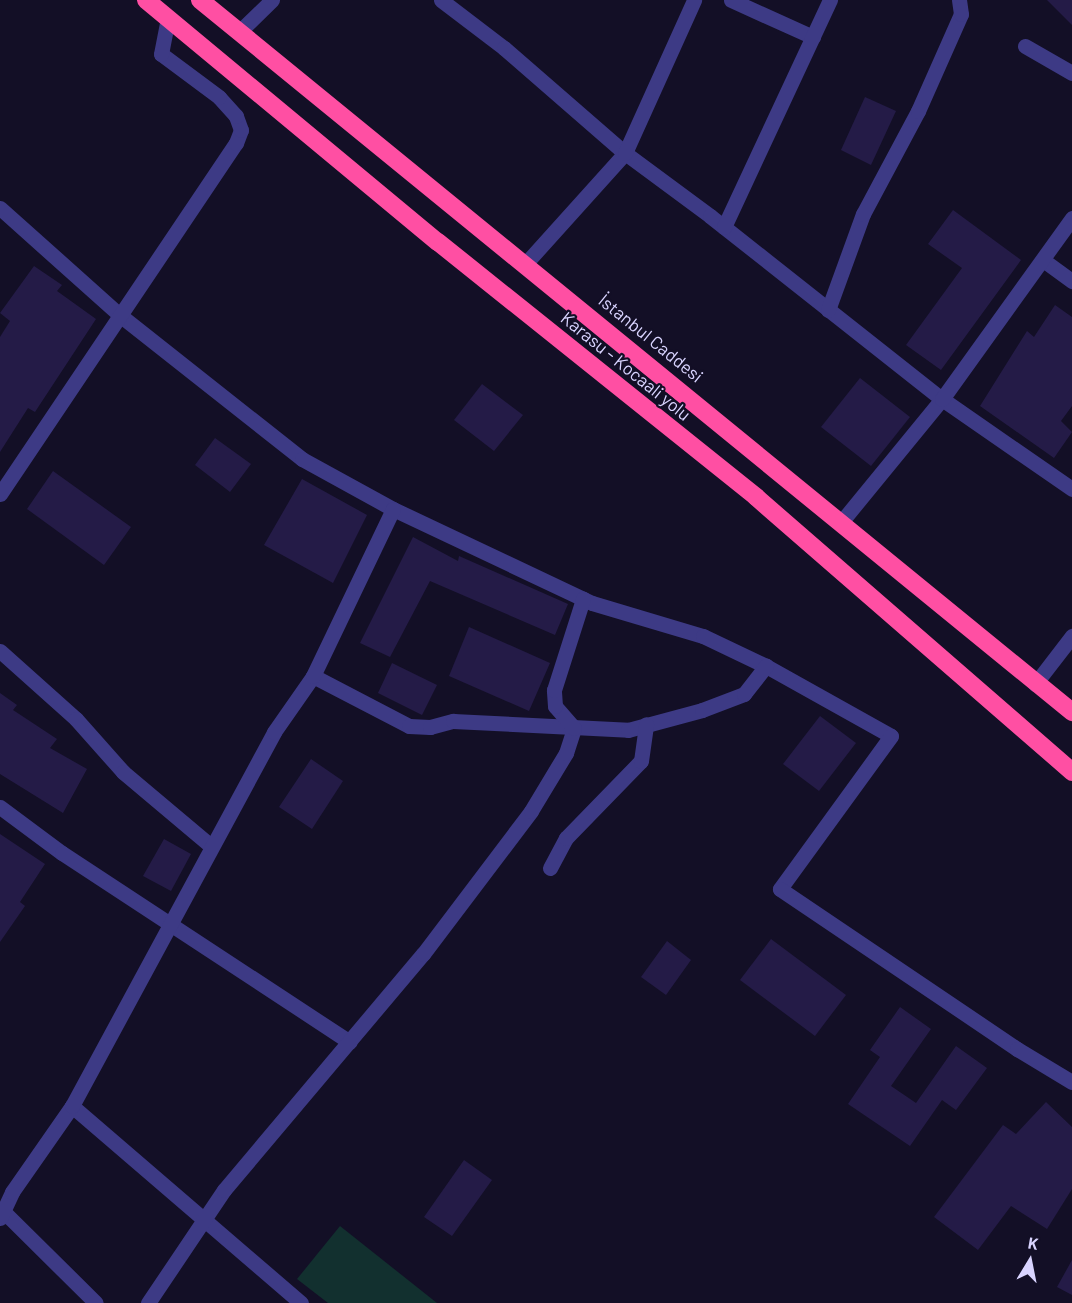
<!DOCTYPE html>
<meta charset="utf-8">
<style>
body{margin:0}
#map{position:relative;width:1072px;height:1303px;overflow:hidden;background:#130f26;font-family:Barlow,sans-serif}
div>[style]{position:absolute}
.green>*{inset:0;background:#12302f}
.building>*{inset:0;background:#241b47}
.minor>*{height:15px;margin:-7.5px;padding:0 7.5px;transform-origin:7.5px;border-radius:7.5px;background:#3d3a85}
.highway>*{height:18px;margin:-9px;padding:0 9px;transform-origin:9px;border-radius:9px;background:#ff4fa3}
span{translate:-50% -50%;white-space:nowrap;text-align:center;line-height:1.15;-webkit-text-stroke:4.5px #130f26;paint-order:stroke}
.street-label{font-size:18px;color:#d9d4ff}
.north{position:absolute;left:1000px;top:1231px;width:60px;height:60px;-webkit-text-stroke:4px #130f26;paint-order:stroke;rotate:10deg;font-size:16px;font-weight:700;line-height:24px;text-align:center;color:#d9d4ff}
.north::after{content:'';display:block;margin:auto;width:21px;height:27px;background:#d9d4ff;clip-path:polygon(50% 0,100% 100%,50% 72%,0 100%)}
</style>
<div id="map">
<div class="green">
<div style="clip-path:polygon(340px 1226px,437px 1303px,328px 1303px,297px 1279px)"></div>
</div>
<div class="building">
<div style="clip-path:polygon(1047px 0,1072px 0,1072px 25px)"></div>
<div style="clip-path:polygon(865px 97px,896px 111px,871px 165px,841px 150px)"></div>
<div style="clip-path:polygon(953px 210px,1021px 260px,941px 370px,906px 345px,962px 268px,928px 244px)"></div>
<div style="clip-path:polygon(34px 266px,62px 285px,57px 291px,96px 319px,35px 412px,28px 408px,0 452px,0 337px,10px 321px,0 313px)"></div>
<div style="clip-path:polygon(1055px 305px,1072px 317px,1072px 406px,1061px 421px,1072px 432px,1054px 458px,980px 406px,1027px 331px,1034px 337px)"></div>
<div style="clip-path:polygon(860px 378px,910px 417px,871px 466px,821px 427px)"></div>
<div style="clip-path:polygon(482px 384px,523px 415px,494px 451px,454px 420px)"></div>
<div style="clip-path:polygon(215px 438px,251px 464px,230px 492px,195px 465px)"></div>
<div style="clip-path:polygon(53px 471px,131px 527px,104px 565px,27px 509px)"></div>
<div style="clip-path:polygon(302px 479px,367px 515px,333px 583px,264px 545px)"></div>
<div style="clip-path:polygon(413px 537px,458px 561px,459px 556px,568px 604px,555px 635px,430px 581px,390px 657px,360px 643px)"></div>
<div style="clip-path:polygon(469px 627px,550px 663px,529px 711px,449px 676px)"></div>
<div style="clip-path:polygon(392px 663px,437px 685px,422px 715px,378px 693px)"></div>
<div style="clip-path:polygon(0 693px,17px 705px,13px 710px,57px 739px,50px 748px,87px 769px,63px 813px,0 774px)"></div>
<div style="clip-path:polygon(820px 716px,856px 743px,819px 791px,783px 764px)"></div>
<div style="clip-path:polygon(311px 759px,343px 781px,312px 829px,279px 807px)"></div>
<div style="clip-path:polygon(0 834px,45px 864px,20px 902px,25px 906px,0 942px)"></div>
<div style="clip-path:polygon(164px 839px,191px 854px,171px 891px,143px 876px)"></div>
<div style="clip-path:polygon(771px 939px,846px 995px,815px 1036px,740px 980px)"></div>
<div style="clip-path:polygon(667px 941px,691px 960px,666px 995px,641px 977px)"></div>
<div style="clip-path:polygon(900px 1007px,931px 1029px,891px 1086px,916px 1103px,956px 1046px,987px 1068px,956px 1110px,942px 1100px,910px 1146px,848px 1104px,880px 1057px,870px 1050px)"></div>
<div style="clip-path:polygon(1046px 1102px,1072px 1127px,1072px 1189px,1047px 1229px,1011px 1206px,978px 1250px,934px 1217px,1003px 1125px,1016px 1134px)"></div>
<div style="clip-path:polygon(464px 1160px,492px 1180px,452px 1236px,424px 1217px)"></div>
<div style="clip-path:polygon(1072px 1260px,1072px 1295px,1057px 1287px)"></div>
</div>
<div class="minor">
<div style="left:441px;top:0;width:79px;rotate:37.3deg"></div>
<div style="left:504px;top:48px;width:160px;rotate:41deg"></div>
<div style="left:625px;top:153px;width:106px;rotate:36.5deg"></div>
<div style="left:710px;top:216px;width:295px;rotate:38.3deg"></div>
<div style="left:942px;top:399px;width:158px;rotate:34.7deg"></div>
<div style="left:731px;top:0;width:90px;rotate:24.3deg"></div>
<div style="left:239px;top:32px;width:46px;rotate:-44.1deg"></div>
<div style="left:1025px;top:46px;width:54px;rotate:29.9deg"></div>
<div style="left:0;top:208px;width:162px;rotate:41.8deg"></div>
<div style="left:121px;top:316px;width:231px;rotate:38.3deg"></div>
<div style="left:302px;top:459px;width:104px;rotate:28.8deg"></div>
<div style="left:393px;top:509px;width:220px;rotate:25.3deg"></div>
<div style="left:592px;top:603px;width:116px;rotate:16.6deg"></div>
<div style="left:703px;top:636px;width:70px;rotate:25.5deg"></div>
<div style="left:766px;top:666px;width:143px;rotate:29.2deg"></div>
<div style="left:891px;top:736px;width:189px;rotate:126deg"></div>
<div style="left:780px;top:889px;width:286px;rotate:34deg"></div>
<div style="left:1017px;top:1049px;width:64px;rotate:31deg"></div>
<div style="left:724px;top:227px;width:251px;rotate:-65deg"></div>
<div style="left:1043px;top:260px;width:36px;rotate:36deg"></div>
<div style="left:526px;top:263px;width:148px;rotate:-48deg"></div>
<div style="left:625px;top:153px;width:168px;rotate:-65.7deg"></div>
<div style="left:828px;top:310px;width:102px;rotate:-70deg"></div>
<div style="left:863px;top:214px;width:117px;rotate:-61.9deg"></div>
<div style="left:918px;top:111px;width:106px;rotate:-66.1deg"></div>
<div style="left:961px;top:14px;width:14px;rotate:-98deg"></div>
<div style="left:0;top:494px;width:423px;rotate:-56.1deg"></div>
<div style="left:236px;top:143px;width:14px;rotate:-69deg"></div>
<div style="left:241px;top:130px;width:15px;rotate:-110deg"></div>
<div style="left:236px;top:116px;width:25px;rotate:-132deg"></div>
<div style="left:219px;top:97px;width:72px;rotate:-143.4deg"></div>
<div style="left:161px;top:54px;width:37px;rotate:-79deg"></div>
<div style="left:842px;top:521px;width:158px;rotate:-50.7deg"></div>
<div style="left:942px;top:399px;width:223px;rotate:-54.3deg"></div>
<div style="left:0;top:651px;width:102px;rotate:41.8deg"></div>
<div style="left:76px;top:719px;width:71px;rotate:48.4deg"></div>
<div style="left:123px;top:772px;width:115px;rotate:40.1deg"></div>
<div style="left:313px;top:676px;width:108px;rotate:27.5deg"></div>
<div style="left:409px;top:726px;width:21px;rotate:3deg"></div>
<div style="left:430px;top:727px;width:24px;rotate:-15deg"></div>
<div style="left:453px;top:721px;width:175px;rotate:2.9deg"></div>
<div style="left:628px;top:730px;width:77px;rotate:-15.1deg"></div>
<div style="left:702px;top:710px;width:45px;rotate:-20.9deg"></div>
<div style="left:744px;top:694px;width:36px;rotate:-52deg"></div>
<div style="left:1035px;top:684px;width:61px;rotate:-52.4deg"></div>
<div style="left:0;top:807px;width:77px;rotate:36.6deg"></div>
<div style="left:62px;top:853px;width:344px;rotate:33.3deg"></div>
<div style="left:550px;top:868px;width:34px;rotate:-62deg"></div>
<div style="left:566px;top:838px;width:107px;rotate:-45.8deg"></div>
<div style="left:641px;top:761px;width:37px;rotate:-82deg"></div>
<div style="left:72px;top:1106px;width:302px;rotate:40.7deg"></div>
<div style="left:4px;top:1212px;width:129px;rotate:44.7deg"></div>
<div style="left:0;top:1218px;width:29px;rotate:-65deg"></div>
<div style="left:12px;top:1192px;width:105px;rotate:-55.1deg"></div>
<div style="left:72px;top:1106px;width:425px;rotate:-61.6deg"></div>
<div style="left:274px;top:732px;width:68px;rotate:-55.1deg"></div>
<div style="left:313px;top:676px;width:185px;rotate:-64.4deg"></div>
<div style="left:148px;top:1303px;width:136px;rotate:-56.1deg"></div>
<div style="left:224px;top:1190px;width:309px;rotate:-49.9deg"></div>
<div style="left:423px;top:954px;width:179px;rotate:-52.9deg"></div>
<div style="left:531px;top:811px;width:68px;rotate:-58.9deg"></div>
<div style="left:566px;top:753px;width:26px;rotate:-72deg"></div>
<div style="left:574px;top:728px;width:29px;rotate:-131deg"></div>
<div style="left:555px;top:706px;width:16px;rotate:-94deg"></div>
<div style="left:554px;top:690px;width:96px;rotate:-72.3deg"></div>
</div>
<div class="highway">
<div style="left:146px;top:0;width:379px;rotate:39.7deg"></div>
<div style="left:438px;top:242px;width:408px;rotate:38.7deg"></div>
<div style="left:756px;top:497px;width:419px;rotate:41deg"></div>
<div style="left:200px;top:0;width:1126px;rotate:39.23deg"></div>
</div>
<div class="street-label">
<span style="left:651px;top:338px;rotate:39deg">İstanbul Caddesi</span>
<span style="left:626px;top:366px;rotate:39deg">Karasu - Kocaali yolu</span>
</div>
<div class="north">K</div>
</div>
